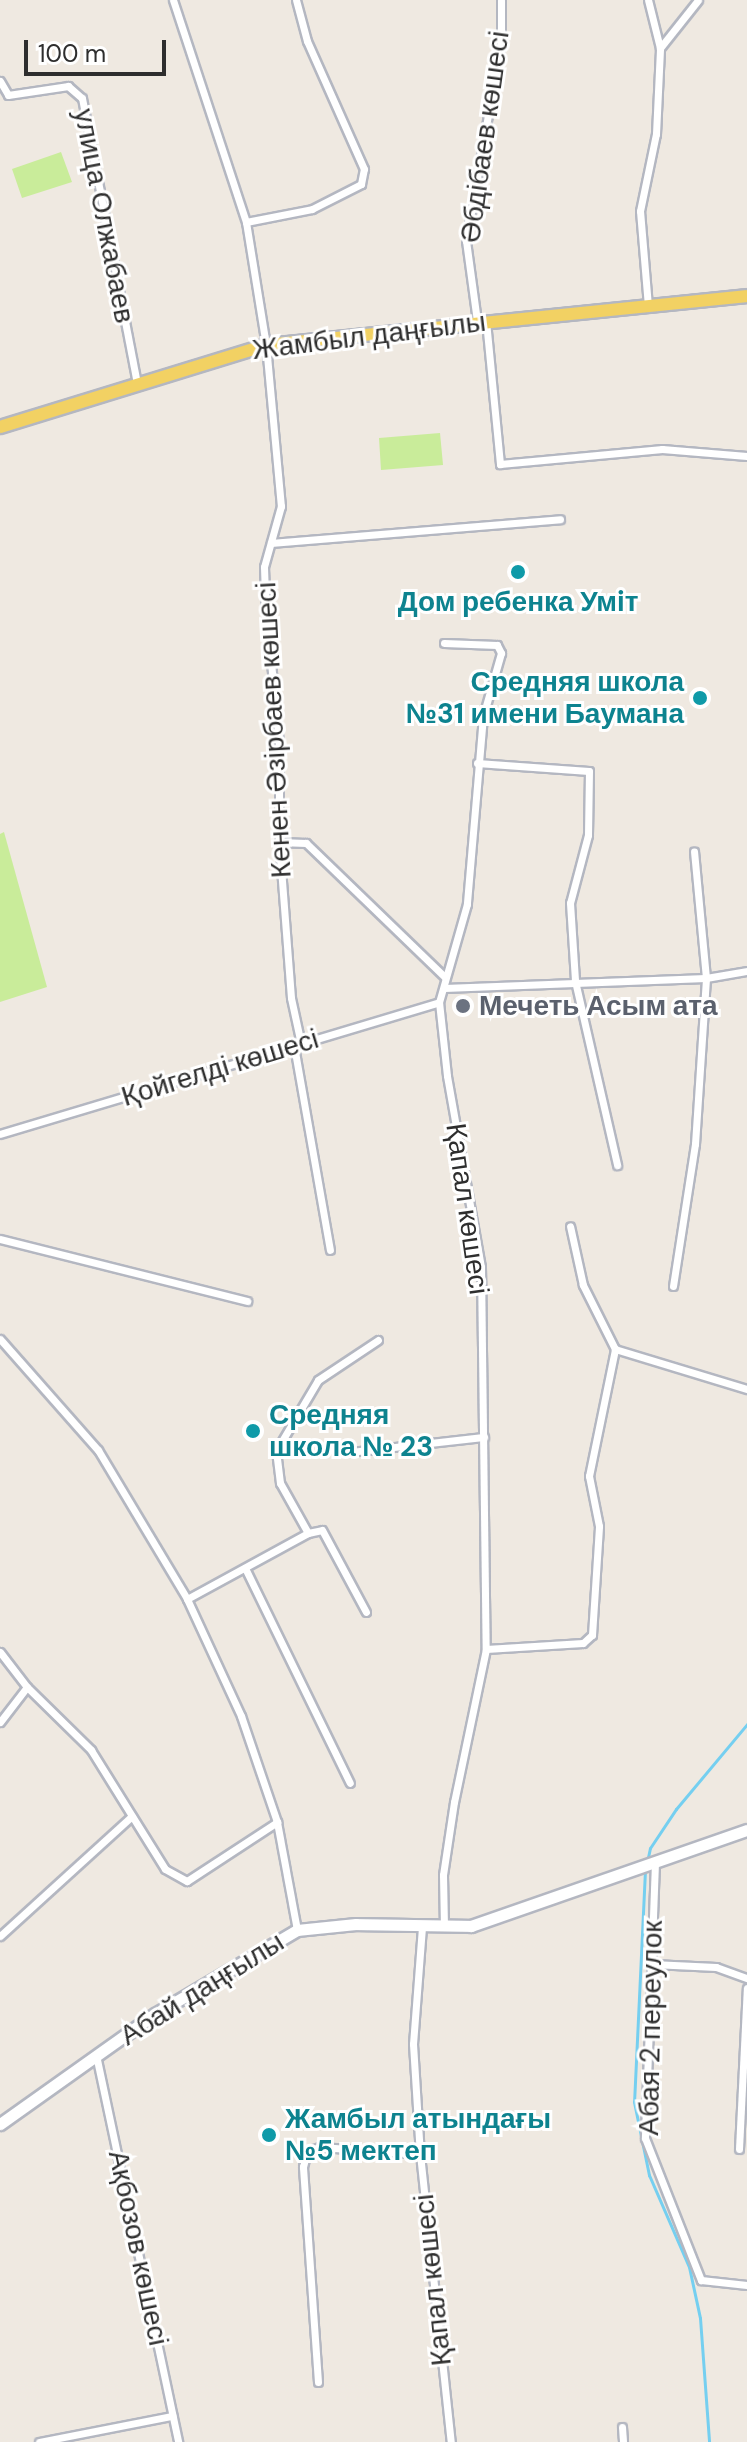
<!DOCTYPE html>
<meta charset="utf-8">
<style>
body{margin:0}
#map{position:relative;width:747px;height:2442px;overflow:hidden;background:#efe9e1;font-family:"DM Sans",sans-serif}
div>[style]{position:absolute}
.pitch>*{inset:0;background:#c9ec9a}
.stream>*{height:3px;margin:-1.5px;padding:0 1.5px;transform-origin:1.5px;border-radius:1.5px;background:#75cff0}
.roads{filter:drop-shadow(2px 0 #b4b7c1) drop-shadow(-2px 0 #b4b7c1) drop-shadow(0 2px #b4b7c1) drop-shadow(0 -2px #b4b7c1)}
.minor>*{height:7px;margin:-3.5px;padding:0 3.5px;transform-origin:3.5px;border-radius:3.5px;background:#fff}
.secondary>*{height:11px;margin:-5.5px;padding:0 5.5px;transform-origin:5.5px;border-radius:5.5px;background:#fff}
.primary>*{height:12px;margin:-6px;padding:0 6px;transform-origin:6px;border-radius:6px;background:#f2d163}
.dots>*{width:22px;height:22px;translate:-50% -50%;box-sizing:border-box;border:4px solid #fff;border-radius:50%}
span{translate:-50% -50%;white-space:nowrap;text-align:center;line-height:1.15;-webkit-text-stroke:6px #fff;paint-order:stroke}
.street-label{font-size:28px;color:#2e2e2e}
.culture-label{font-size:28px;color:#0d838f;font-weight:700}
.right{translate:-100% -50%;text-align:right}
.left{translate:0 -50%;text-align:left}
.worship-label{font-size:28px;color:#5b616d;font-weight:700}
.scale{position:absolute;left:24px;top:40px;width:142px;height:36px;box-sizing:border-box;border:4px solid #2e2e2e;border-top:0;padding-left:10px;font-size:24px;line-height:28px;white-space:nowrap;color:#2e2e2e;-webkit-text-stroke:6px #fff;paint-order:stroke}
</style>
<div id="map">
<div class="pitch">
<div style="clip-path:polygon(61px 152px,72px 182px,22px 198px,12px 169px)"></div>
<div style="clip-path:polygon(440px 433px,443px 465px,381px 470px,379px 438px)"></div>
<div style="clip-path:polygon(4px 832px,47px 987px,0 1002px,0 834px)"></div>
</div>
<div class="stream">
<div style="left:647px;top:1862px;width:14px;rotate:-78deg"></div>
<div style="left:650px;top:1848px;width:47px;rotate:-56.3deg"></div>
<div style="left:676px;top:1809px;width:111px;rotate:-50.1deg"></div>
<div style="left:645px;top:1870px;width:232px;rotate:92.7deg"></div>
<div style="left:634px;top:2102px;width:75px;rotate:78.4deg"></div>
<div style="left:649px;top:2175px;width:100px;rotate:66.5deg"></div>
<div style="left:689px;top:2267px;width:52px;rotate:77.8deg"></div>
<div style="left:700px;top:2318px;width:124px;rotate:85.8deg"></div>
</div>
<div class="roads">
<div class="minor">
<div style="left:173px;top:0;width:234px;rotate:71.8deg"></div>
<div style="left:246px;top:222px;width:125px;rotate:80.8deg"></div>
<div style="left:266px;top:345px;width:162px;rotate:84.7deg"></div>
<div style="left:281px;top:506px;width:63px;rotate:105.6deg"></div>
<div style="left:264px;top:567px;width:34px;rotate:88deg"></div>
<div style="left:265px;top:601px;width:143px;rotate:84.4deg"></div>
<div style="left:279px;top:743px;width:99px;rotate:90deg"></div>
<div style="left:279px;top:842px;width:156px;rotate:85.6deg"></div>
<div style="left:291px;top:998px;width:47px;rotate:77.7deg"></div>
<div style="left:660px;top:48px;width:61px;rotate:-51.6deg"></div>
<div style="left:0;top:81px;width:16px;rotate:60deg"></div>
<div style="left:8px;top:95px;width:61px;rotate:-8.5deg"></div>
<div style="left:68px;top:86px;width:18px;rotate:41deg"></div>
<div style="left:82px;top:98px;width:290px;rotate:79.1deg"></div>
<div style="left:246px;top:222px;width:67px;rotate:-11.1deg"></div>
<div style="left:312px;top:209px;width:55px;rotate:-27deg"></div>
<div style="left:361px;top:184px;width:15px;rotate:-79deg"></div>
<div style="left:364px;top:169px;width:140px;rotate:-114deg"></div>
<div style="left:307px;top:41px;width:42px;rotate:-105deg"></div>
<div style="left:648px;top:306px;width:95px;rotate:-94.8deg"></div>
<div style="left:640px;top:211px;width:79px;rotate:-78.3deg"></div>
<div style="left:656px;top:134px;width:86px;rotate:-87.3deg"></div>
<div style="left:660px;top:48px;width:49px;rotate:-104deg"></div>
<div style="left:477px;top:321px;width:81px;rotate:-97.8deg"></div>
<div style="left:466px;top:241px;width:203px;rotate:-80.1deg"></div>
<div style="left:501px;top:41px;width:41px;rotate:-90deg"></div>
<div style="left:486px;top:321px;width:144px;rotate:84.4deg"></div>
<div style="left:500px;top:464px;width:163px;rotate:-5.3deg"></div>
<div style="left:662px;top:449px;width:85px;rotate:4.7deg"></div>
<div style="left:271px;top:543px;width:290px;rotate:-4.7deg"></div>
<div style="left:444px;top:643px;width:53px;rotate:2.2deg"></div>
<div style="left:497px;top:645px;width:9px;rotate:63deg"></div>
<div style="left:501px;top:653px;width:66px;rotate:105.9deg"></div>
<div style="left:483px;top:716px;width:189px;rotate:94.9deg"></div>
<div style="left:467px;top:904px;width:102px;rotate:105.9deg"></div>
<div style="left:439px;top:1002px;width:74px;rotate:83.8deg"></div>
<div style="left:447px;top:1076px;width:194px;rotate:79.9deg"></div>
<div style="left:481px;top:1267px;width:382px;rotate:89.3deg"></div>
<div style="left:486px;top:1649px;width:156px;rotate:101.8deg"></div>
<div style="left:454px;top:1802px;width:74px;rotate:98.6deg"></div>
<div style="left:443px;top:1875px;width:52px;rotate:88.9deg"></div>
<div style="left:477px;top:763px;width:112px;rotate:4.1deg"></div>
<div style="left:589px;top:771px;width:64px;rotate:90.9deg"></div>
<div style="left:588px;top:835px;width:70px;rotate:104.8deg"></div>
<div style="left:570px;top:903px;width:78px;rotate:86.3deg"></div>
<div style="left:575px;top:981px;width:189px;rotate:77.1deg"></div>
<div style="left:279px;top:842px;width:27px;rotate:2deg"></div>
<div style="left:306px;top:843px;width:193px;rotate:44deg"></div>
<div style="left:444px;top:988px;width:262px;rotate:-2.2deg"></div>
<div style="left:706px;top:978px;width:42px;rotate:-9.7deg"></div>
<div style="left:294px;top:1046px;width:207px;rotate:80deg"></div>
<div style="left:0;top:1134px;width:458px;rotate:-16.7deg"></div>
<div style="left:0;top:1239px;width:255px;rotate:14.1deg"></div>
<div style="left:673px;top:1286px;width:144px;rotate:-81.2deg"></div>
<div style="left:695px;top:1144px;width:166px;rotate:-86.2deg"></div>
<div style="left:706px;top:978px;width:127px;rotate:-95.4deg"></div>
<div style="left:0;top:1339px;width:148px;rotate:48.6deg"></div>
<div style="left:98px;top:1450px;width:174px;rotate:59.1deg"></div>
<div style="left:187px;top:1599px;width:129px;rotate:65.2deg"></div>
<div style="left:241px;top:1716px;width:112px;rotate:71.2deg"></div>
<div style="left:277px;top:1822px;width:110px;rotate:79.5deg"></div>
<div style="left:615px;top:1349px;width:138px;rotate:16.9deg"></div>
<div style="left:350px;top:1452px;width:135px;rotate:-6.4deg"></div>
<div style="left:308px;top:1533px;width:14px;rotate:-12deg"></div>
<div style="left:322px;top:1530px;width:93px;rotate:61.8deg"></div>
<div style="left:245px;top:1568px;width:239px;rotate:64deg"></div>
<div style="left:187px;top:1599px;width:138px;rotate:-28.6deg"></div>
<div style="left:308px;top:1533px;width:57px;rotate:-119.2deg"></div>
<div style="left:280px;top:1483px;width:32px;rotate:-97deg"></div>
<div style="left:276px;top:1451px;width:82px;rotate:-59.4deg"></div>
<div style="left:318px;top:1380px;width:72px;rotate:-33.7deg"></div>
<div style="left:486px;top:1649px;width:97px;rotate:-3.5deg"></div>
<div style="left:583px;top:1643px;width:12px;rotate:-42deg"></div>
<div style="left:592px;top:1635px;width:109px;rotate:-86.3deg"></div>
<div style="left:599px;top:1526px;width:51px;rotate:-101.3deg"></div>
<div style="left:589px;top:1476px;width:130px;rotate:-78.4deg"></div>
<div style="left:615px;top:1349px;width:72px;rotate:-116.6deg"></div>
<div style="left:583px;top:1285px;width:60px;rotate:-102.4deg"></div>
<div style="left:0;top:1652px;width:44px;rotate:52.4deg"></div>
<div style="left:27px;top:1687px;width:90px;rotate:44.5deg"></div>
<div style="left:91px;top:1750px;width:140px;rotate:58.1deg"></div>
<div style="left:165px;top:1869px;width:25px;rotate:29deg"></div>
<div style="left:187px;top:1881px;width:108px;rotate:-33.2deg"></div>
<div style="left:0;top:1722px;width:44px;rotate:-52.4deg"></div>
<div style="left:655px;top:1862px;width:276px;rotate:92.1deg"></div>
<div style="left:645px;top:2138px;width:153px;rotate:68.5deg"></div>
<div style="left:701px;top:2280px;width:46px;rotate:6.2deg"></div>
<div style="left:422px;top:1927px;width:117px;rotate:94.4deg"></div>
<div style="left:413px;top:2044px;width:110px;rotate:86.4deg"></div>
<div style="left:420px;top:2154px;width:290px;rotate:83.9deg"></div>
<div style="left:0;top:1936px;width:178px;rotate:-42.3deg"></div>
<div style="left:652px;top:1964px;width:64px;rotate:2.7deg"></div>
<div style="left:716px;top:1967px;width:33px;rotate:20deg"></div>
<div style="left:96px;top:2055px;width:396px;rotate:78deg"></div>
<div style="left:739px;top:2149px;width:161px;rotate:-87.2deg"></div>
<div style="left:318px;top:2382px;width:216px;rotate:-94deg"></div>
<div style="left:303px;top:2167px;width:16px;rotate:-76deg"></div>
<div style="left:307px;top:2151px;width:14px;rotate:-17deg"></div>
<div style="left:320px;top:2147px;width:100px;rotate:4deg"></div>
<div style="left:622px;top:2427px;width:15px;rotate:86deg"></div>
<div style="left:39px;top:2442px;width:136px;rotate:-11.1deg"></div>
</div>
<div class="secondary">
<div style="left:0;top:2124px;width:190px;rotate:-35.4deg"></div>
<div style="left:155px;top:2014px;width:165px;rotate:-30.6deg"></div>
<div style="left:297px;top:1930px;width:59px;rotate:-5.8deg"></div>
<div style="left:356px;top:1924px;width:115px;rotate:1deg"></div>
<div style="left:471px;top:1926px;width:292px;rotate:-19.2deg"></div>
</div>
<div class="primary">
<div style="left:0;top:427px;width:278px;rotate:-17.1deg"></div>
<div style="left:266px;top:345px;width:483px;rotate:-5.8deg"></div>
</div>
</div>
<div class="dots">
<div style="left:518px;top:572px;background:#0f9aa8"></div>
<div style="left:700px;top:698px;background:#0f9aa8"></div>
<div style="left:463px;top:1006px;background:#6b7280"></div>
<div style="left:253px;top:1431px;background:#0f9aa8"></div>
<div style="left:269px;top:2135px;background:#0f9aa8"></div>
</div>
<div class="street-label">
<span style="left:485px;top:137px;rotate:-82deg">Әбдібаев көшесі</span>
<span style="left:104px;top:216px;rotate:79deg">улица Олжабаев</span>
<span style="left:369px;top:336px;rotate:-7deg">Жамбыл даңғылы</span>
<span style="left:274px;top:730px;rotate:-93deg">Кенен Әзірбаев көшесі</span>
<span style="left:220px;top:1068px;rotate:-17deg">Қойгелді көшесі</span>
<span style="left:467px;top:1209px;rotate:82deg">Қапал көшесі</span>
<span style="left:202px;top:1989px;rotate:-32deg">Абай даңғылы</span>
<span style="left:651px;top:2028px;rotate:-89deg">Абая 2 переулок</span>
<span style="left:138px;top:2248px;rotate:78deg">Ақбозов көшесі</span>
<span style="left:433px;top:2280px;rotate:-96deg">Қапал көшесі</span>
</div>
<div class="culture-label">
<span style="left:518px;top:602px">Дом ребенка Умiт</span>
<span class="right" style="left:684px;top:698px">Средняя школа<br>№31 имени Баумана</span>
<span class="left" style="left:269px;top:1431px">Средняя<br>школа № 23</span>
<span class="left" style="left:285px;top:2135px">Жамбыл атындағы<br>№5 мектеп</span>
</div>
<div class="worship-label">
<span class="left" style="left:479px;top:1006px">Мечеть Асым ата</span>
</div>
<div class="scale">100 m</div>
</div>
